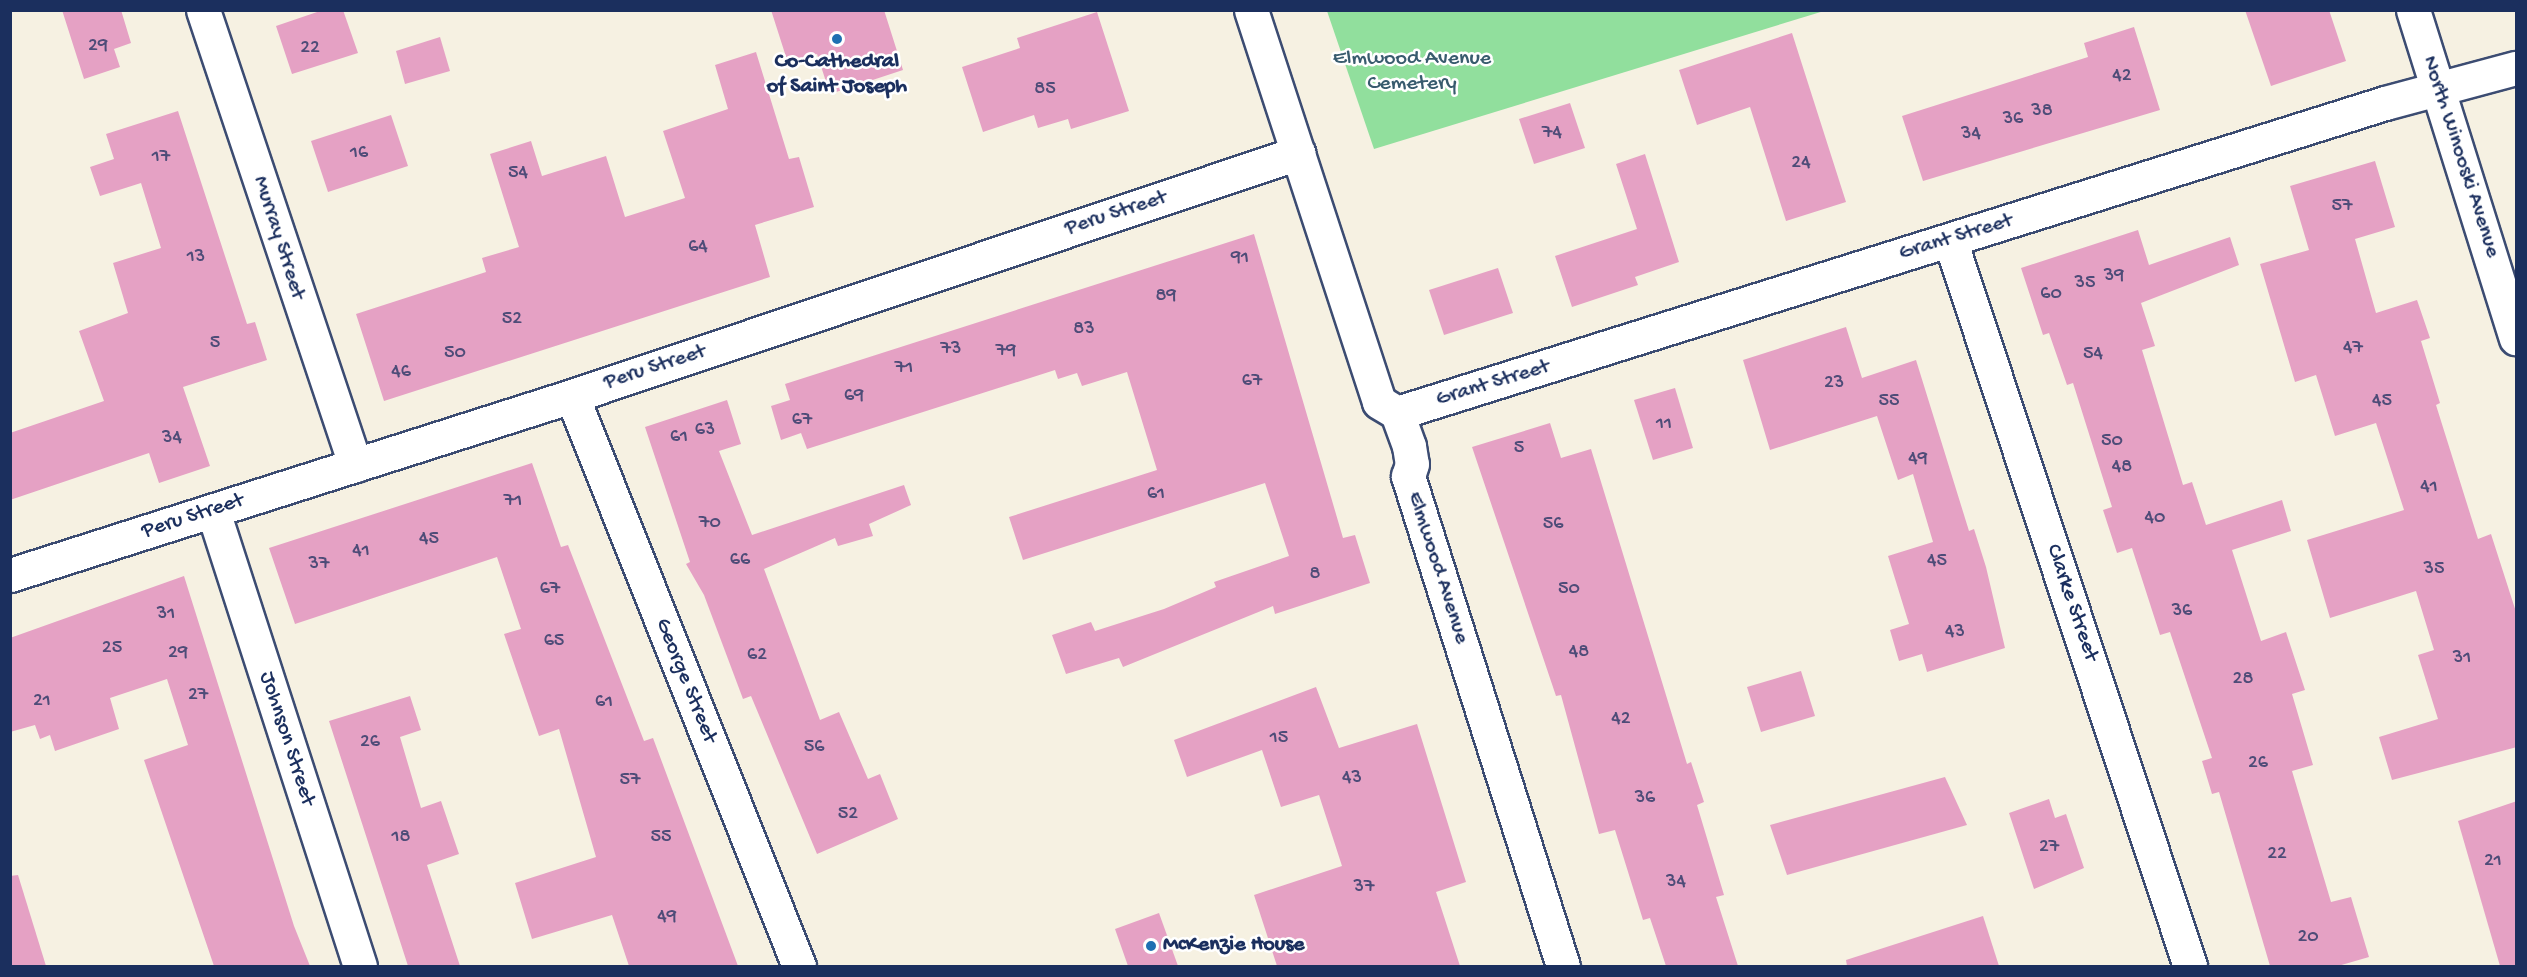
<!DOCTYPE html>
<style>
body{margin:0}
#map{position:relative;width:2527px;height:977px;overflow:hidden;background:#f6f1e2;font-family:"Gochi Hand",sans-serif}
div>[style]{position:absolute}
.green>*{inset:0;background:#91df9d}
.building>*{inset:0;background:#e5a1c4}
.roads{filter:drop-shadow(2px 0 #3c4c72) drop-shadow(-2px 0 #3c4c72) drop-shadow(0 2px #3c4c72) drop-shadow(0 -2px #3c4c72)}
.street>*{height:33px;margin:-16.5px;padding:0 16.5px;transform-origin:16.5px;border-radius:16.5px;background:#fff}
.secondary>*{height:33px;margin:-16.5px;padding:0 16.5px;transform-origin:16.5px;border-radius:16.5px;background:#fff}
.dots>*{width:16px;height:16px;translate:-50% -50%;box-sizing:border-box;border:3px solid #fff;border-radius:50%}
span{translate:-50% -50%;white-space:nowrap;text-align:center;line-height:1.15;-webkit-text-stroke:5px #fff;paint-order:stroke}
.number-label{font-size:20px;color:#4e4c78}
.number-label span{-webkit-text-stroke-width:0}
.park-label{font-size:22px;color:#385b6e}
.poi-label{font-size:22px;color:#1b2f5e;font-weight:700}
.left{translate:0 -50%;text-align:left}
.street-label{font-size:22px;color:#1b2f5e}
.frame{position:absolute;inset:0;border:12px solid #1b2f5e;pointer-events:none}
</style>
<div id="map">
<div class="green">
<div style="clip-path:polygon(1327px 11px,1327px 10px,1824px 11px,1374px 149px)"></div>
</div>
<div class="building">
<div style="clip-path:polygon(62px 10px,121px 10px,131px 43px,114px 49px,120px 67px,84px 79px)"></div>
<div style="clip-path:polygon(323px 10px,343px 10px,358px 53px,292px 74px,276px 26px)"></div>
<div style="clip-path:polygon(771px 10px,884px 10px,903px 70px,830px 94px,817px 54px,788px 63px)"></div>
<div style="clip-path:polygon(2245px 10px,2329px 10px,2346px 61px,2271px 86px)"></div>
<div style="clip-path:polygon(1097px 12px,1129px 111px,1071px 129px,1068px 119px,1038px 128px,1034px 115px,983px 132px,962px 67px,1020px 48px,1017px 38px)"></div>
<div style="clip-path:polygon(2134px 27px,2160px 110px,1923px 181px,1902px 116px,2088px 57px,2084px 43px)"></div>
<div style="clip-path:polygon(1792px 33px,1846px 202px,1786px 221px,1750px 107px,1697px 125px,1679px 70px)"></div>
<div style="clip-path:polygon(440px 37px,450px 71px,405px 84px,396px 51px)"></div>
<div style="clip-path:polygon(756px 52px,789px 159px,799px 157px,814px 207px,755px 225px,770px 277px,384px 401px,356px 314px,486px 272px,482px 258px,519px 247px,490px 154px,531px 141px,542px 176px,606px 156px,625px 217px,685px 198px,663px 131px,728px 109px,715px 65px)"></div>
<div style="clip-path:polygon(1570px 103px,1585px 148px,1534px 164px,1519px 119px)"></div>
<div style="clip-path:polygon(178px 111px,247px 324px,255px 322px,267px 360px,183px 387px,210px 466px,159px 483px,149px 453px,10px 500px,10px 433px,104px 401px,79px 331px,128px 313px,113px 263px,161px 248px,141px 183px,100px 196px,90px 167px,114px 159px,106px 134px)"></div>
<div style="clip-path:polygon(391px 115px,408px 166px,328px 192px,311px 141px)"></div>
<div style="clip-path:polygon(1645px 154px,1679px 262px,1635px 277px,1638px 285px,1572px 307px,1555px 256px,1637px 229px,1616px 164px)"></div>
<div style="clip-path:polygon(2375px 161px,2395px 227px,2355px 239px,2376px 313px,2417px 300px,2430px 338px,2421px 341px,2440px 403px,2436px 405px,2478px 539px,2491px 534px,2517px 615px,2517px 747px,2392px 780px,2379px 737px,2438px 719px,2418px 655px,2434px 650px,2416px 591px,2330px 618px,2307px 540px,2404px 510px,2376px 423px,2335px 436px,2316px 375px,2295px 382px,2260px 264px,2309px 250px,2290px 186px)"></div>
<div style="clip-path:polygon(2138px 230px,2149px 265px,2230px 237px,2239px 265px,2141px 303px,2155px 346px,2142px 350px,2183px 485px,2192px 482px,2206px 525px,2282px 500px,2291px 531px,2232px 550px,2261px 641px,2286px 632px,2305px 690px,2292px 694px,2313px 765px,2292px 771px,2331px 902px,2351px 897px,2369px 957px,2338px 966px,2270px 966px,2219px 792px,2212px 794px,2202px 761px,2212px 758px,2170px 632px,2160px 635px,2132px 548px,2117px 553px,2103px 510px,2112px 507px,2073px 383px,2067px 385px,2049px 333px,2043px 335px,2021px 268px)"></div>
<div style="clip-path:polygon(1254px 234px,1343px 538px,1355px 535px,1370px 583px,1275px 614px,1273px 606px,1123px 667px,1119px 658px,1066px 674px,1052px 635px,1091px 622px,1095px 631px,1164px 609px,1216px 587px,1214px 582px,1289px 556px,1265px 483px,1023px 560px,1009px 517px,1157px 470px,1127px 372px,1082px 386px,1077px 373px,1058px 379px,1055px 370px,807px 449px,801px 433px,781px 440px,771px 406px,790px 400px,785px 384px)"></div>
<div style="clip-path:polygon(1498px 268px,1513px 313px,1444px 335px,1429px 290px)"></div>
<div style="clip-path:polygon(1846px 327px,1862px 378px,1916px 360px,1969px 531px,1974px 529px,1986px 567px,2005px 648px,1927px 672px,1922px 654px,1899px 661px,1890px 630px,1909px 624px,1888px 556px,1933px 542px,1913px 474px,1898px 480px,1877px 416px,1770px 450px,1743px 360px)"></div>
<div style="clip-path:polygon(1675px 388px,1693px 448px,1653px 460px,1634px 400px)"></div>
<div style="clip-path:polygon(727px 400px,741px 444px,719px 451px,752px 535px,904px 485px,911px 505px,869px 524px,873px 536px,838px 546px,835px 538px,764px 569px,820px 720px,839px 712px,868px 779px,880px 774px,898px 819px,817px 854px,751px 696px,743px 699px,704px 595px,686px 564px,690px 562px,645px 427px)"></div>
<div style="clip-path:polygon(1550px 423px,1561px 458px,1591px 449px,1687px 764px,1691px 762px,1704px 802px,1697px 805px,1724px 895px,1716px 897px,1738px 966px,1666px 966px,1650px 918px,1643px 920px,1615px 830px,1599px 834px,1561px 695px,1556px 696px,1472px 447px)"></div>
<div style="clip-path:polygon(532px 463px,561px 547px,568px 545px,644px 741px,653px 738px,738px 966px,629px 966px,612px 915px,532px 939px,515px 883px,596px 857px,559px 729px,539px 736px,504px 634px,521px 629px,497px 557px,295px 624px,269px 548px)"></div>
<div style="clip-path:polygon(184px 576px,294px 926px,310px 966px,214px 966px,144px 760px,188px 745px,167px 679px,110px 698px,119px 729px,55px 751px,50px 735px,40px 739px,35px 725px,10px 732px,10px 638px)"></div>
<div style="clip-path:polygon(1801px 671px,1815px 716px,1761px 732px,1747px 687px)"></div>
<div style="clip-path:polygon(1316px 687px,1339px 748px,1417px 724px,1466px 882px,1436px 892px,1460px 966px,1277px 966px,1254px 895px,1342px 866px,1319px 795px,1281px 807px,1262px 750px,1187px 777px,1174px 740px)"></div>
<div style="clip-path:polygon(410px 696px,421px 730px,400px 737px,421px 808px,441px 801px,459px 854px,427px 865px,460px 966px,408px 966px,329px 721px)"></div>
<div style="clip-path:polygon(1945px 777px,1967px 825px,1787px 875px,1770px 825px)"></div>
<div style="clip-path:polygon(2049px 799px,2055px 818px,2066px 814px,2084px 868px,2034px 889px,2009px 813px)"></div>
<div style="clip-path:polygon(2517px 801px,2517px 966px,2500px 966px,2458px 821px)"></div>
<div style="clip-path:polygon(18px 875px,46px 966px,10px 966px,10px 876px)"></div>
<div style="clip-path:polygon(1159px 913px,1178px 966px,1128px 966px,1115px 929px)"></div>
<div style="clip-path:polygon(1983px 916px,1999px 966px,1847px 966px,1846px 960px)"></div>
</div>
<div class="roads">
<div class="street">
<div style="left:203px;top:10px;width:480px;rotate:71.5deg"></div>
<div style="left:1950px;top:240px;width:765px;rotate:71.71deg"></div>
<div style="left:572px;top:396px;width:614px;rotate:68.29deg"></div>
<div style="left:1397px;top:413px;width:1035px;rotate:-17.42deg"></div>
<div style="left:2385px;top:103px;width:136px;rotate:-15deg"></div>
<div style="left:213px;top:511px;width:478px;rotate:72.1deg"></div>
<div style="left:10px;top:575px;width:590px;rotate:-17.67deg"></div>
<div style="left:572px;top:396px;width:766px;rotate:-18.51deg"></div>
</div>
<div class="secondary">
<div style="left:1251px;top:10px;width:412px;rotate:71.9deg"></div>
<div style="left:1379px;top:402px;width:21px;rotate:31deg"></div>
<div style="left:1397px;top:413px;width:35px;rotate:70deg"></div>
<div style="left:1409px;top:446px;width:18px;rotate:81deg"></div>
<div style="left:1412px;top:464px;width:13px;rotate:108deg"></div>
<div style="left:1408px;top:476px;width:514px;rotate:72.45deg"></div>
<div style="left:2413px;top:10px;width:344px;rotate:72.6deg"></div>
</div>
</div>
<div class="dots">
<div style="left:837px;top:39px;background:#1f6fb2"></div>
<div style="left:1151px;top:946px;background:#1f6fb2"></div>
</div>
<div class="number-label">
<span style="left:98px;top:46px">29</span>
<span style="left:310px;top:48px">22</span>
<span style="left:2122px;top:76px">42</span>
<span style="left:1045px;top:89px">85</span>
<span style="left:2042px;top:111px">38</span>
<span style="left:2013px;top:119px">36</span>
<span style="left:1552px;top:133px">74</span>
<span style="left:1971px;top:134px">34</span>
<span style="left:359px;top:153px">16</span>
<span style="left:161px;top:157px">17</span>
<span style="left:1801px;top:163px">24</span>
<span style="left:518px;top:173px">54</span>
<span style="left:2342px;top:206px">57</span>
<span style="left:698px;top:247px">64</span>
<span style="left:196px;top:257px">13</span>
<span style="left:1240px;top:258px">91</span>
<span style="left:2114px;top:276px">39</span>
<span style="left:2085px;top:283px">35</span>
<span style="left:2051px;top:294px">60</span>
<span style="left:1166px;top:296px">89</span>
<span style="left:512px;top:319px">52</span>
<span style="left:1084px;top:329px">83</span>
<span style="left:215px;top:343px">5</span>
<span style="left:2353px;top:348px">47</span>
<span style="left:951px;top:349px">73</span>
<span style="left:1006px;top:351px">79</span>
<span style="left:455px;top:353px">50</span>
<span style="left:2093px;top:354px">54</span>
<span style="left:904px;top:368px">71</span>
<span style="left:401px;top:372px">46</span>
<span style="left:1252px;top:381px">67</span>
<span style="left:1834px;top:383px">23</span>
<span style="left:854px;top:396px">69</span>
<span style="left:1889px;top:401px">55</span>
<span style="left:2382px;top:401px">45</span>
<span style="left:802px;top:420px">67</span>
<span style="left:1664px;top:424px">11</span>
<span style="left:705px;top:430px">63</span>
<span style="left:679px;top:437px">61</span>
<span style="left:172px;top:438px">34</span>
<span style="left:2112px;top:441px">50</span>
<span style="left:1519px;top:448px">5</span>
<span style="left:1918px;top:459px">49</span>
<span style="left:2122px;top:467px">48</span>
<span style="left:2429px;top:487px">41</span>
<span style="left:1156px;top:494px">61</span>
<span style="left:513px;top:501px">71</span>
<span style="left:2155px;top:518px">40</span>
<span style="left:710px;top:523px">70</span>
<span style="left:1553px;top:524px">56</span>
<span style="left:429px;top:539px">45</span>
<span style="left:361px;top:551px">41</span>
<span style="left:740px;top:560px">66</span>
<span style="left:1937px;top:561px">45</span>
<span style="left:319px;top:564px">37</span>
<span style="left:2434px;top:569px">35</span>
<span style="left:1315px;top:574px">8</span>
<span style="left:550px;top:589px">67</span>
<span style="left:1569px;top:589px">50</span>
<span style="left:2182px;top:611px">36</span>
<span style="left:166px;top:614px">31</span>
<span style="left:1955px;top:632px">43</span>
<span style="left:554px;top:641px">65</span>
<span style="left:112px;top:648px">25</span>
<span style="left:1579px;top:652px">48</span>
<span style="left:178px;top:653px">29</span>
<span style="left:757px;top:655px">62</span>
<span style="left:2462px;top:658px">31</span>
<span style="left:2243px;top:679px">28</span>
<span style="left:198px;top:695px">27</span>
<span style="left:42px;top:701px">21</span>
<span style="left:604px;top:702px">61</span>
<span style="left:1621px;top:719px">42</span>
<span style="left:1279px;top:738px">15</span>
<span style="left:370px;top:742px">26</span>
<span style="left:814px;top:747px">56</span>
<span style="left:2258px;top:763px">26</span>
<span style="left:1352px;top:778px">43</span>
<span style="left:630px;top:780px">57</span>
<span style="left:1645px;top:798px">36</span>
<span style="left:848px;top:814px">52</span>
<span style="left:401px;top:837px">18</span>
<span style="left:661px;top:837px">55</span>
<span style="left:2049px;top:847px">27</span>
<span style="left:2277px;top:854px">22</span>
<span style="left:2493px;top:861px">21</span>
<span style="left:1676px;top:882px">34</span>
<span style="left:1364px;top:887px">37</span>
<span style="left:667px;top:917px">49</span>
<span style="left:2308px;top:937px">20</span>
</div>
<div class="park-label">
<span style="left:1412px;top:72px">Elmwood Avenue<br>Cemetery</span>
</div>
<div class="poi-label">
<span style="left:837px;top:75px">Co-Cathedral<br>of Saint Joseph</span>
<span class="left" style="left:1163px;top:946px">McKenzie House</span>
</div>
<div class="street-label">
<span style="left:2460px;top:157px;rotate:72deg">North Winooski Avenue</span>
<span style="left:1116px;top:214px;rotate:-18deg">Peru Street</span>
<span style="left:278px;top:238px;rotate:72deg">Murray Street</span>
<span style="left:1956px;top:238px;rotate:-17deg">Grant Street</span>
<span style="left:655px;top:368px;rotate:-18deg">Peru Street</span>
<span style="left:1493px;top:384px;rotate:-17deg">Grant Street</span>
<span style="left:193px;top:517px;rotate:-18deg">Peru Street</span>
<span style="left:1437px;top:568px;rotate:72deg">Elmwood Avenue</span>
<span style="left:2071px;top:603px;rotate:71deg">Clarke Street</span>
<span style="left:685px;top:681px;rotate:68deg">George Street</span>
<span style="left:286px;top:739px;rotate:72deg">Johnson Street</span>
</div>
<div class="frame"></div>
</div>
